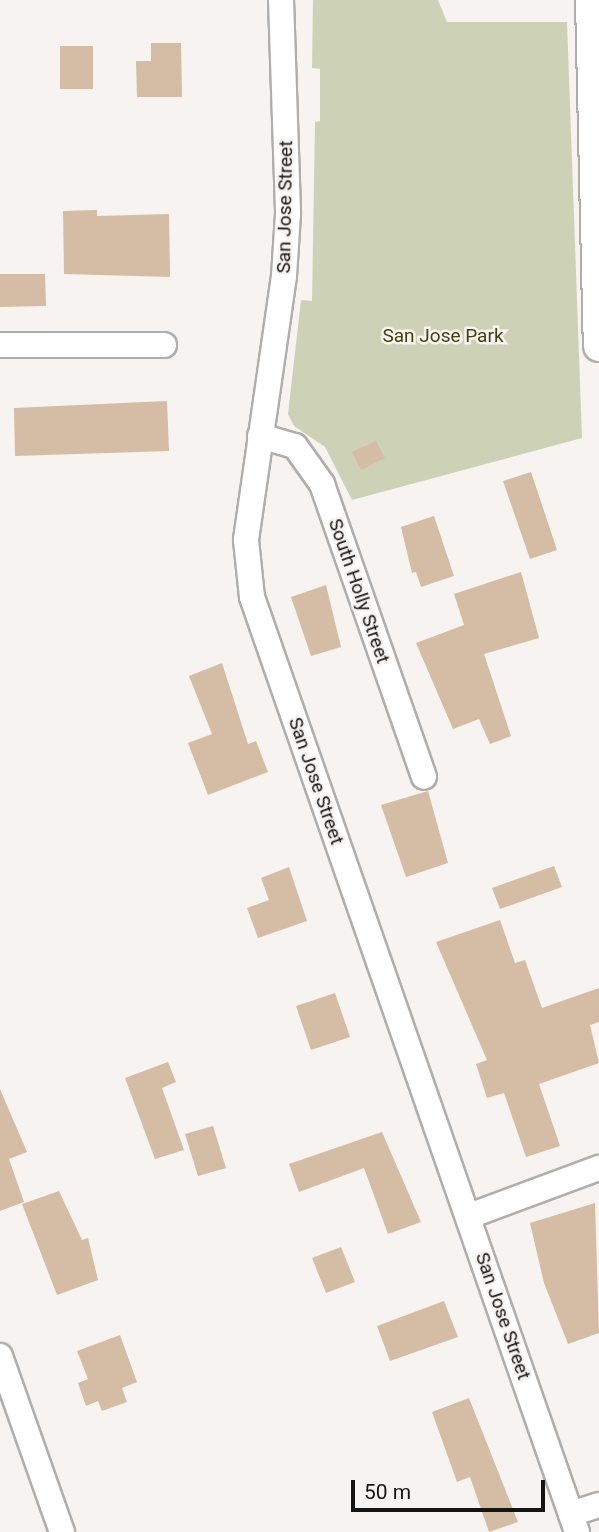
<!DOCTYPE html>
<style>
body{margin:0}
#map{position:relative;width:599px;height:1532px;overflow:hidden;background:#f6f3f1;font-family:Roboto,sans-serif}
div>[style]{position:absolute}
.green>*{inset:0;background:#cdd2b6}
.building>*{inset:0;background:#d5bca5}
.roads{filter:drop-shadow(2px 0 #b0aeac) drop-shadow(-2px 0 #b0aeac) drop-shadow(0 2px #b0aeac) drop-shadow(0 -2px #b0aeac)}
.minor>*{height:24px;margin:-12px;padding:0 12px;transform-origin:12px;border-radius:12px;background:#fff}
.tertiary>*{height:30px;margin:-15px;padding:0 15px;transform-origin:15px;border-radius:15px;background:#fff}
span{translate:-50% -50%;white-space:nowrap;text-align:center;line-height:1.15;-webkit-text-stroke:5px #f6f3f1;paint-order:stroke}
.street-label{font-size:19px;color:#161515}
.park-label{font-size:19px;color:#3d430f}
.scale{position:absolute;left:351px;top:1480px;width:194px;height:32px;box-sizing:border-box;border:4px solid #161515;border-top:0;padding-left:9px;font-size:21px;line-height:24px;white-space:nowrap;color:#161515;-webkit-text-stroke:5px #f6f3f1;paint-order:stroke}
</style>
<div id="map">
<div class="green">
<div style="clip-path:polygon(313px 0,438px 0,447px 22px,567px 22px,582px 438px,352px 500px,325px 447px,294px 426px,288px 414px,301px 300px,312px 301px,315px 122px,320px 121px,320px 69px,312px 68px)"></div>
</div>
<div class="building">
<div style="clip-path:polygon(151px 43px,181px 43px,182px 97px,137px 97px,136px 61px,151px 61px)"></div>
<div style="clip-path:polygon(60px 46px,93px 46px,93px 89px,60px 89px)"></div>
<div style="clip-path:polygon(97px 210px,97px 216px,169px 214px,170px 277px,64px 274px,63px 211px)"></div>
<div style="clip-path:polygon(0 274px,45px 274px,46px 306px,0 307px)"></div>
<div style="clip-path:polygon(167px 401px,169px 451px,15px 456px,14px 408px)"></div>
<div style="clip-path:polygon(376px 441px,385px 458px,361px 470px,352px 452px)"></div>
<div style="clip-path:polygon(531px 472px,557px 550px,530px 559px,503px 481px)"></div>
<div style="clip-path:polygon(434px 516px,454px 576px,421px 587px,416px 572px,412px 573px,401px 527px)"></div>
<div style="clip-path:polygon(521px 572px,539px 638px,484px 654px,511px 736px,490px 744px,479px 719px,453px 729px,416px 643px,464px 625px,454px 594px)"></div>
<div style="clip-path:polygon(326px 585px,341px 647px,311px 656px,291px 597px)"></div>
<div style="clip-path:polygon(222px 663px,248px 744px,256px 741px,268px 772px,208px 795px,188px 743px,212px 734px,189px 676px)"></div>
<div style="clip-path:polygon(428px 791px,448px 863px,406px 877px,381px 805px)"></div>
<div style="clip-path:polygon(554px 866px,562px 887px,500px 909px,492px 888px)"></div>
<div style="clip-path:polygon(289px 867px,307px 921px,258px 938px,247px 908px,269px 900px,261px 878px)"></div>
<div style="clip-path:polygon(500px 920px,515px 963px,525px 960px,542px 1008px,599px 988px,599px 1022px,590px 1025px,599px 1063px,539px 1084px,560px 1146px,526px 1157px,504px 1093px,487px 1098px,476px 1064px,487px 1060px,436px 942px)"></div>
<div style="clip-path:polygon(335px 993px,350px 1037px,311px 1050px,296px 1006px)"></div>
<div style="clip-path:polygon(168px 1062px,176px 1082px,162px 1088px,184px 1150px,155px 1159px,125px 1078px)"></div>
<div style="clip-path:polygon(0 1089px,27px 1152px,9px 1159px,24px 1202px,0 1211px)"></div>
<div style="clip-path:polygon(213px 1126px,226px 1168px,198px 1176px,185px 1134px)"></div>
<div style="clip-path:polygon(382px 1132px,421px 1222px,388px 1234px,364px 1168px,299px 1192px,289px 1164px)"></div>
<div style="clip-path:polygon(59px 1191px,82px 1240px,88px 1238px,98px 1280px,57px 1295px,22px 1204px)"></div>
<div style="clip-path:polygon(595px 1203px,599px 1333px,568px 1344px,544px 1283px,530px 1223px)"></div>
<div style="clip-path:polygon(341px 1247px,355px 1282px,326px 1293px,312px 1258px)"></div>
<div style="clip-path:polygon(444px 1301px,458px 1337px,390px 1361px,377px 1326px)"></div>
<div style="clip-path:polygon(120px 1335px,137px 1382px,122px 1388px,127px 1402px,102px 1411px,98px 1401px,86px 1406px,78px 1383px,88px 1379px,77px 1351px)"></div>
<div style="clip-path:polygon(469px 1398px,518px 1522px,489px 1532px,470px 1477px,457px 1482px,432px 1412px)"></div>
</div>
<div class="roads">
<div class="minor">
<div style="left:281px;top:0;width:214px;rotate:88.1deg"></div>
<div style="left:288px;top:214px;width:62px;rotate:93.7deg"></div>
<div style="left:284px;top:276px;width:267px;rotate:98.2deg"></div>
<div style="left:246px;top:540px;width:57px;rotate:84deg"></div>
<div style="left:252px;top:597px;width:990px;rotate:70.83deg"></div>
<div style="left:0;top:345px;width:164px"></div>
<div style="left:260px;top:436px;width:36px;rotate:16deg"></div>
<div style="left:295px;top:446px;width:47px;rotate:54.6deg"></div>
<div style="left:322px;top:484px;width:310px;rotate:70.8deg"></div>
<div style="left:469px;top:1216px;width:139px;rotate:-20.3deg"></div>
<div style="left:0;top:1356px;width:187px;rotate:70.6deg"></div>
<div style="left:571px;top:1514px;width:29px;rotate:-18deg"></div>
</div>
<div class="tertiary">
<div style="left:591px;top:0;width:346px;rotate:88.7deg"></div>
</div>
</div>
<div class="street-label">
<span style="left:285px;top:207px;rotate:-89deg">San Jose Street</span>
<span style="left:359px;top:591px;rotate:71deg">South Holly Street</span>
<span style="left:316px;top:781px;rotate:71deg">San Jose Street</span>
<span style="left:503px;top:1316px;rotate:71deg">San Jose Street</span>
</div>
<div class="park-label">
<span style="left:443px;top:336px">San Jose Park</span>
</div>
<div class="scale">50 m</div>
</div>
